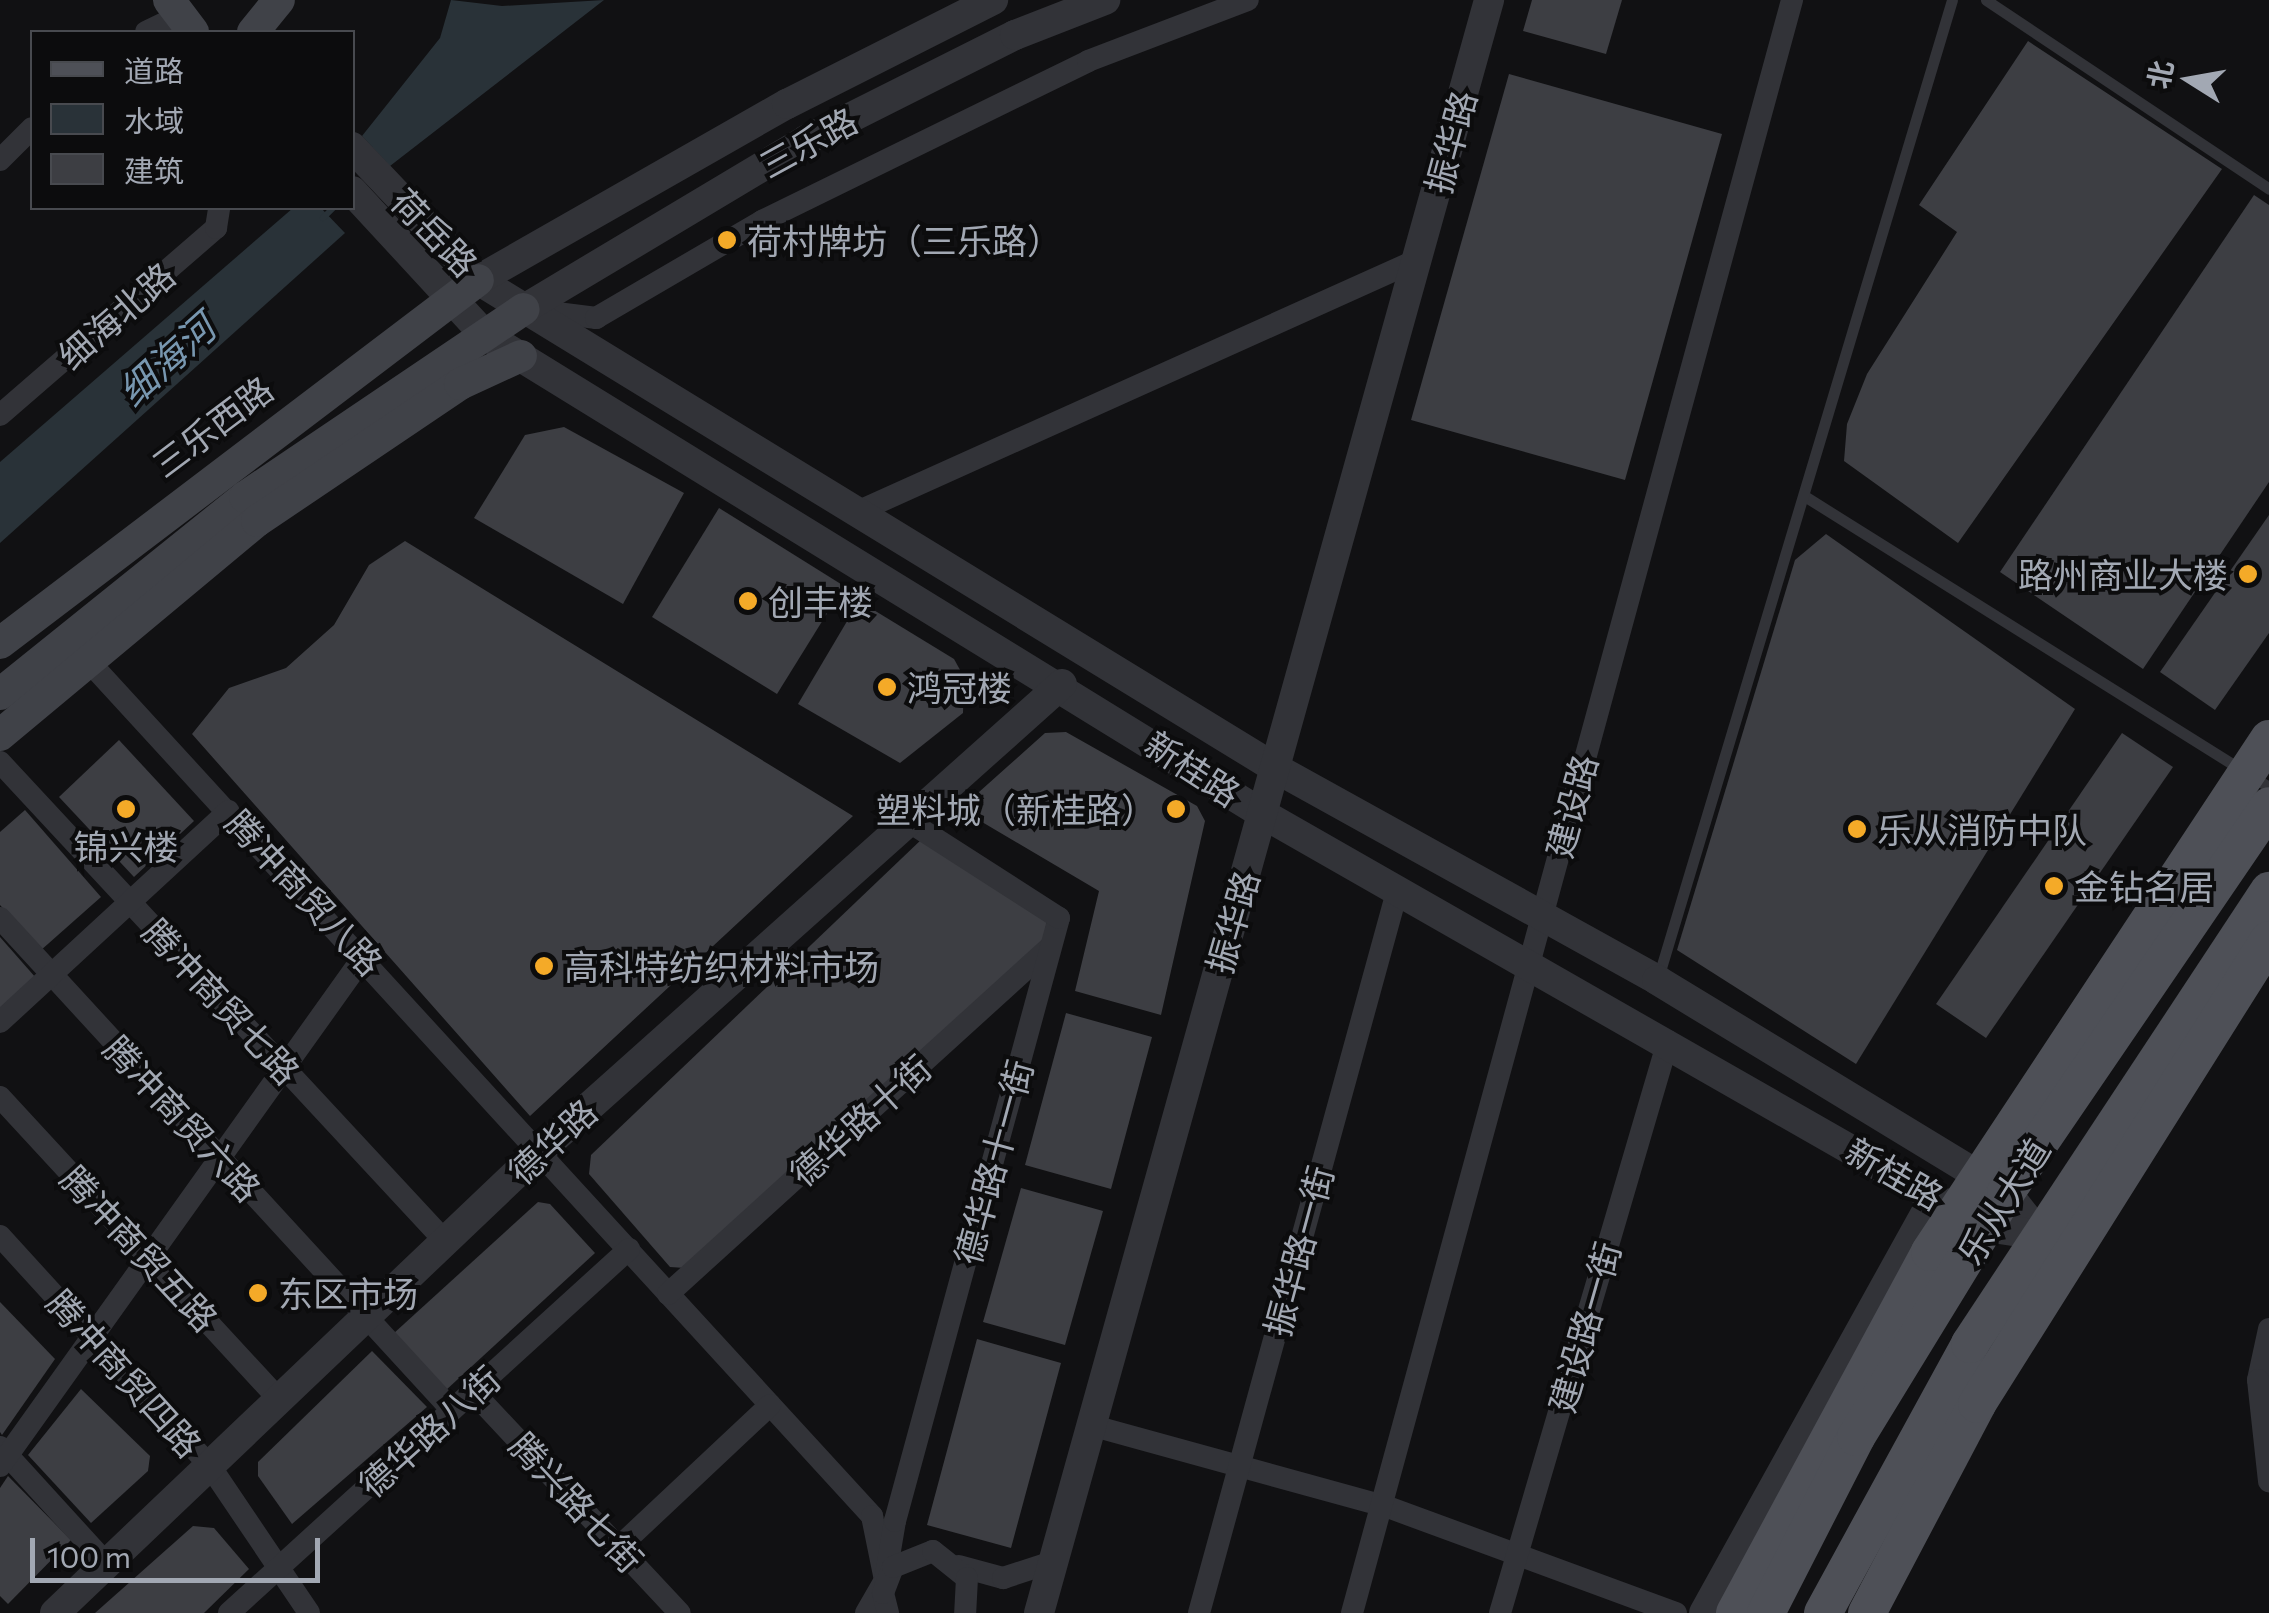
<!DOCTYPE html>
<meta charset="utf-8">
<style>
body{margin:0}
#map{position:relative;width:2269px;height:1613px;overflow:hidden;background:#111113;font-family:Commissioner,"Noto Sans SC",sans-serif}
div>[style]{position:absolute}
.water>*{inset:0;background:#293238}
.stream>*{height:6px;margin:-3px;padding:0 3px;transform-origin:3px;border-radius:3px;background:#293238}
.building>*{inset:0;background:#3d3e43}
.service>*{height:11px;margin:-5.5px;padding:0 5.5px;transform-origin:5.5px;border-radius:5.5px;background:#323338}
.minor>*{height:22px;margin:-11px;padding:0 11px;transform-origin:11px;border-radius:11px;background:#323338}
.tertiary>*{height:30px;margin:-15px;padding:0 15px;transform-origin:15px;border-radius:15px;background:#323338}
.secondary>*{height:32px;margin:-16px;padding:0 16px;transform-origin:16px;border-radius:16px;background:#404248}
.primary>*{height:38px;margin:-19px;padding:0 19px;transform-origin:19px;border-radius:19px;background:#4e5057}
.dots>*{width:28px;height:28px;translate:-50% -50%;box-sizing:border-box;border:5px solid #0c0c0d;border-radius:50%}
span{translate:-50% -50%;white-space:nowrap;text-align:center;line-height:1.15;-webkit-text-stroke:8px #0c0c0d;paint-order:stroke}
.street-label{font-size:35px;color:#a2a8b3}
.poi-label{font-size:35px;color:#a2a8b3}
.left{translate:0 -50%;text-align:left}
.right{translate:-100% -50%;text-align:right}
.water-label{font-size:38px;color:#7897b0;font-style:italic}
.legend{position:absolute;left:30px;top:30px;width:325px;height:180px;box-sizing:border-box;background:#0c0c0d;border:2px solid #484a4f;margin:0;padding:12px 18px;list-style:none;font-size:30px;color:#a2a8b3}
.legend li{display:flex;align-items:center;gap:20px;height:50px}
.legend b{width:50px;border:2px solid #484a4f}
.north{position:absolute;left:2139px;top:30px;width:100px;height:100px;-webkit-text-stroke:8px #0c0c0d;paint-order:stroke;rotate:281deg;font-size:28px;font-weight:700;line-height:40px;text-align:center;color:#a2a8b3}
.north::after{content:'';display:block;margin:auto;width:35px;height:45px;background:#a2a8b3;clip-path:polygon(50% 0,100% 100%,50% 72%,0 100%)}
.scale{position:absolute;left:30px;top:1538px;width:290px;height:45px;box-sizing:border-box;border:5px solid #a2a8b3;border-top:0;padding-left:12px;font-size:30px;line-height:35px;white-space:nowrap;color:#a2a8b3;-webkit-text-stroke:8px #0c0c0d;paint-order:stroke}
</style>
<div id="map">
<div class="water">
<div style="clip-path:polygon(451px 0,502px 6px,604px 0,390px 166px,362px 136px,440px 38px)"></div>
<div style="clip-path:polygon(293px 208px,321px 208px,345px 233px,0 543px,0 462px)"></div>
</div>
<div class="stream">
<div style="left:323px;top:218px;width:14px;rotate:-45deg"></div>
</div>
<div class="building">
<div style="clip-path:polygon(1532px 0,1622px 0,1606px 54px,1523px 31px)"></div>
<div style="clip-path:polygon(2028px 41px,2222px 169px,1958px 543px,1844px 461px,1847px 424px,1867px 374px,1957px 232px,1919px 205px)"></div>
<div style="clip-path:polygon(1509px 74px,1722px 134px,1625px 480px,1411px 420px)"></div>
<div style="clip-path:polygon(2254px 195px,2269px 205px,2269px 482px,2143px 669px,2000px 572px)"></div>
<div style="clip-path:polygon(564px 427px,684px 493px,623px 604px,474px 518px,525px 435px)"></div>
<div style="clip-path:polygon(719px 508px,844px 586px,777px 694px,652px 617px)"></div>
<div style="clip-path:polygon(2269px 515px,2269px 633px,2215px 710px,2160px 672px)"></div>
<div style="clip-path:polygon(1826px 534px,2075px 709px,1856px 1064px,1677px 950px,1795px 560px)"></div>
<div style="clip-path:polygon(405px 541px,853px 816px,530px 1116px,192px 734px,229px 688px,286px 668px,334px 625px,369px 565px)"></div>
<div style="clip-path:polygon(859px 601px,954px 659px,964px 677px,963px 713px,900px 763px,798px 704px)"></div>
<div style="clip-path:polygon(1066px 732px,1197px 806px,1205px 821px,1161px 1015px,1075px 991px,1099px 891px,960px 809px,1045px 733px)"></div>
<div style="clip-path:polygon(2122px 733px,2173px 767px,1986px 1038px,1936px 1004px)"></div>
<div style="clip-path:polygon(119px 740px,194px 821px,134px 877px,59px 797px)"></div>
<div style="clip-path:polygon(25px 810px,101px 897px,40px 951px,0 905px,0 832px)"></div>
<div style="clip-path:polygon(923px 838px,1048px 917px,1041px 948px,685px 1268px,670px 1267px,589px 1174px,591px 1155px)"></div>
<div style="clip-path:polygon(0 937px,36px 978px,0 1010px)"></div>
<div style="clip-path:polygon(1066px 1013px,1152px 1037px,1111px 1189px,1025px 1165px)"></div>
<div style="clip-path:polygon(1021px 1188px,1103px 1211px,1065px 1345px,983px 1322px)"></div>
<div style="clip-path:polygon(538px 1202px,550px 1204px,595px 1253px,445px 1391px,393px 1334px)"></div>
<div style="clip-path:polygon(0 1302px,55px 1359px,2px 1435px,0 1432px)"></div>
<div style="clip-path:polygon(977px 1339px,1061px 1363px,1011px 1548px,927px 1525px)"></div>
<div style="clip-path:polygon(372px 1351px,427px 1407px,292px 1524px,258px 1476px,258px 1462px)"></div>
<div style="clip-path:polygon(81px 1389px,150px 1456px,148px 1471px,91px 1523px,28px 1455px)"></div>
<div style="clip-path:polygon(8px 1476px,71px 1540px,8px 1604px,0 1596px,0 1488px)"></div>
<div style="clip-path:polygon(193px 1526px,214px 1528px,249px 1569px,204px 1613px,95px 1613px)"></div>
</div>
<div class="service">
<div style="left:1986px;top:0;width:340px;rotate:33.7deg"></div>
<div style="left:1806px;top:497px;width:546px;rotate:32.06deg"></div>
<div style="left:1658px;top:978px;width:1021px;rotate:-73.27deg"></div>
</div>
<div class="minor">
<div style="left:146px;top:32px;width:34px;rotate:-26deg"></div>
<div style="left:0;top:160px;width:45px;rotate:-45deg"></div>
<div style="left:533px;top:310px;width:64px;rotate:7.2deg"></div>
<div style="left:596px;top:318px;width:192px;rotate:-30.3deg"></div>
<div style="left:762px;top:221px;width:363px;rotate:-26.1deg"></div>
<div style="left:1088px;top:61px;width:171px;rotate:-20.9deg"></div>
<div style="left:0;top:415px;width:286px;rotate:-40.9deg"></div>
<div style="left:216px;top:228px;width:20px;rotate:-81deg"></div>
<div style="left:857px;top:512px;width:614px;rotate:-24.23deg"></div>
<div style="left:81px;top:653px;width:1171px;rotate:47.49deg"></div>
<div style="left:872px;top:1516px;width:65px;rotate:78.5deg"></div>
<div style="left:0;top:762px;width:654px;rotate:47.11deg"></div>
<div style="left:0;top:918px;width:668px;rotate:47.43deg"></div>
<div style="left:0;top:1022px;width:311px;rotate:-42.7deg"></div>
<div style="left:0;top:1097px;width:411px;rotate:47.3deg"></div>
<div style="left:0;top:1236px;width:311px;rotate:47.6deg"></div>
<div style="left:210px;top:1466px;width:177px;rotate:56deg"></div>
<div style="left:668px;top:1294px;width:516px;rotate:-42.25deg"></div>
<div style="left:2269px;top:1329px;width:52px;rotate:102.2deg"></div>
<div style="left:2258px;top:1380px;width:102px;rotate:83.8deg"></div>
<div style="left:472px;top:1391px;width:304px;rotate:46.9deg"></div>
<div style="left:1090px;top:1425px;width:306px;rotate:15.4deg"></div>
<div style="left:1385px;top:1506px;width:310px;rotate:20.2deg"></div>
<div style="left:0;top:1447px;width:159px;rotate:47.6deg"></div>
<div style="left:0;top:1466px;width:627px;rotate:-54.48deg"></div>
<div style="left:620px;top:1546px;width:206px;rotate:-43.2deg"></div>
<div style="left:959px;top:1566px;width:46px;rotate:15.3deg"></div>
<div style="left:1003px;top:1578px;width:52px;rotate:-18.1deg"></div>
<div style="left:229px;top:1613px;width:541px;rotate:-42.3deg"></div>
<div style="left:866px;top:1613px;width:38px;rotate:-60deg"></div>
<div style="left:885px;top:1580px;width:60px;rotate:-80.4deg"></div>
<div style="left:895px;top:1521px;width:625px;rotate:-74.79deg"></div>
<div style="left:1059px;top:918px;width:179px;rotate:-147.3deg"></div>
<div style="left:888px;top:1613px;width:21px;rotate:-104deg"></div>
<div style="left:883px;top:1593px;width:28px;rotate:-69deg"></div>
<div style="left:893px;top:1567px;width:43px;rotate:-21.8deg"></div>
<div style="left:933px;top:1551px;width:43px;rotate:38.5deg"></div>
<div style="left:967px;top:1578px;width:35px;rotate:93deg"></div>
<div style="left:1199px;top:1613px;width:752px;rotate:-74.65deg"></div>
<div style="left:1352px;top:1613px;width:1672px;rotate:-74.74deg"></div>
<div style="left:1500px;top:1613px;width:596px;rotate:-73.63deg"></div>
</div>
<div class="tertiary">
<div style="left:352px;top:147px;width:183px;rotate:46.5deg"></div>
<div style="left:478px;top:280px;width:937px;rotate:31.47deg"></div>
<div style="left:1277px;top:769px;width:435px;rotate:29deg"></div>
<div style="left:1657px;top:980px;width:408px;rotate:31.3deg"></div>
<div style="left:2006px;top:1192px;width:55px;rotate:51.7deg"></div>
<div style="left:352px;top:191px;width:196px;rotate:47.3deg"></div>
<div style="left:485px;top:335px;width:914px;rotate:31.62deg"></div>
<div style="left:1263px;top:814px;width:833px;rotate:29.74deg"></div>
<div style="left:1986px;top:1227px;width:55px;rotate:8.4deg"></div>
<div style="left:478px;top:280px;width:356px;rotate:-29.7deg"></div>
<div style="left:787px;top:104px;width:231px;rotate:-26.8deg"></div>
<div style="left:524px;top:309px;width:329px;rotate:-30.9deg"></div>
<div style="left:806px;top:140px;width:234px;rotate:-26.7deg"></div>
<div style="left:1015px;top:35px;width:97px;rotate:-21.3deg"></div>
<div style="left:55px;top:1613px;width:674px;rotate:-43.62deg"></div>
<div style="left:543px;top:1148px;width:696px;rotate:-41.8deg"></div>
<div style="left:1039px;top:1613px;width:1675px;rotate:-74.41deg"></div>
<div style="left:1704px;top:1613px;width:476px;rotate:-61deg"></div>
</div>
<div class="secondary">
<div style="left:169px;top:0;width:40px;rotate:53deg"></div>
<div style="left:253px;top:32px;width:41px;rotate:-50.9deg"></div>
<div style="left:0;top:643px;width:600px;rotate:-37.21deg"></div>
<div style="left:0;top:694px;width:314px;rotate:-38.8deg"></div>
<div style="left:245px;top:497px;width:336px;rotate:-34deg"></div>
<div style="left:0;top:735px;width:334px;rotate:-39.8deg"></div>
<div style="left:257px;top:521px;width:245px;rotate:-34deg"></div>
<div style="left:460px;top:384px;width:67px;rotate:-24.7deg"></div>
</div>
<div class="primary">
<div style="left:1735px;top:1613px;width:410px;rotate:-61.6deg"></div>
<div style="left:1930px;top:1252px;width:615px;rotate:-56.54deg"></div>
<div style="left:1766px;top:1613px;width:198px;rotate:-62.9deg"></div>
<div style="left:1856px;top:1437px;width:287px;rotate:-58.5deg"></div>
<div style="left:2006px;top:1192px;width:467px;rotate:-55.7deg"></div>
<div style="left:1823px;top:1613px;width:307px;rotate:-61.3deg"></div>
<div style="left:1970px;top:1344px;width:543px;rotate:-56.57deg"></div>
<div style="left:1867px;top:1613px;width:236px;rotate:-62.2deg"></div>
<div style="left:1977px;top:1404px;width:548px;rotate:-57.82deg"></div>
</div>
<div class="dots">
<div style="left:727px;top:240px;background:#f4aa28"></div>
<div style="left:2248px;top:574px;background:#f4aa28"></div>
<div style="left:748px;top:601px;background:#f4aa28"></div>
<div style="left:887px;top:687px;background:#f4aa28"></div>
<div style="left:126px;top:809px;background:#f4aa28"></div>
<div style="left:1176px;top:809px;background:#f4aa28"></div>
<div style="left:1857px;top:829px;background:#f4aa28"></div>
<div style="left:2054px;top:886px;background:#f4aa28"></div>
<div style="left:544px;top:966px;background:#f4aa28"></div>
<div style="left:258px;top:1293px;background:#f4aa28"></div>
</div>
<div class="street-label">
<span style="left:808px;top:142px;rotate:-29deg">三乐路</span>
<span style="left:1450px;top:142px;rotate:-75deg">振华路</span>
<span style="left:435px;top:232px;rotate:46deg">荷岳路</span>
<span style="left:116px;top:315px;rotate:-41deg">细海北路</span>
<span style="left:212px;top:426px;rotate:-37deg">三乐西路</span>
<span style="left:1193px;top:768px;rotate:33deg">新桂路</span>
<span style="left:1571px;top:806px;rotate:-75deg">建设路</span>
<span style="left:305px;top:892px;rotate:47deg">腾冲商贸八路</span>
<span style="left:1232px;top:922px;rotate:-74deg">振华路</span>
<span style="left:222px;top:1001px;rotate:47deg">腾冲商贸七路</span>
<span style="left:183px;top:1118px;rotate:47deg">腾冲商贸六路</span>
<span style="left:860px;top:1120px;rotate:-42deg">德华路十街</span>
<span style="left:552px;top:1141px;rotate:-43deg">德华路</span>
<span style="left:993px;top:1162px;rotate:-75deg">德华路十一街</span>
<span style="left:1895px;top:1173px;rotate:30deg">新桂路</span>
<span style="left:2003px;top:1201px;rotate:-58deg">乐从大道</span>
<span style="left:140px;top:1248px;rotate:47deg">腾冲商贸五路</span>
<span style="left:1298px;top:1251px;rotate:-75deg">振华路一街</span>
<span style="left:1584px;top:1327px;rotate:-74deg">建设路一街</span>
<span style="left:125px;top:1373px;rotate:48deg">腾冲商贸四路</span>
<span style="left:429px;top:1431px;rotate:-42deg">德华路八街</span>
<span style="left:577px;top:1502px;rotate:47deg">腾兴路七街</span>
</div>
<div class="poi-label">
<span class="left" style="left:747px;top:240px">荷村牌坊（三乐路）</span>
<span class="right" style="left:2228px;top:574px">路州商业大楼</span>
<span class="left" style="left:768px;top:601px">创丰楼</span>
<span class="left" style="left:907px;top:687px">鸿冠楼</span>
<span class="right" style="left:1156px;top:809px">塑料城（新桂路）</span>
<span class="left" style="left:1877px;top:829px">乐从消防中队</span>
<span style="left:126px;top:846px">锦兴楼</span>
<span class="left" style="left:2074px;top:886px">金钻名居</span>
<span class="left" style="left:564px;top:966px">高科特纺织材料市场</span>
<span class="left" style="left:278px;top:1293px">东区市场</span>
</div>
<div class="water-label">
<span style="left:166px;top:359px;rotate:-42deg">细海河</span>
</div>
<ul class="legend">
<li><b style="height:12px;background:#4e5057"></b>道路</li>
<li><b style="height:28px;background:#293238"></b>水域</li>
<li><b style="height:28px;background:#3d3e43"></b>建筑</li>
</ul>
<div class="north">北</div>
<div class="scale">100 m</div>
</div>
